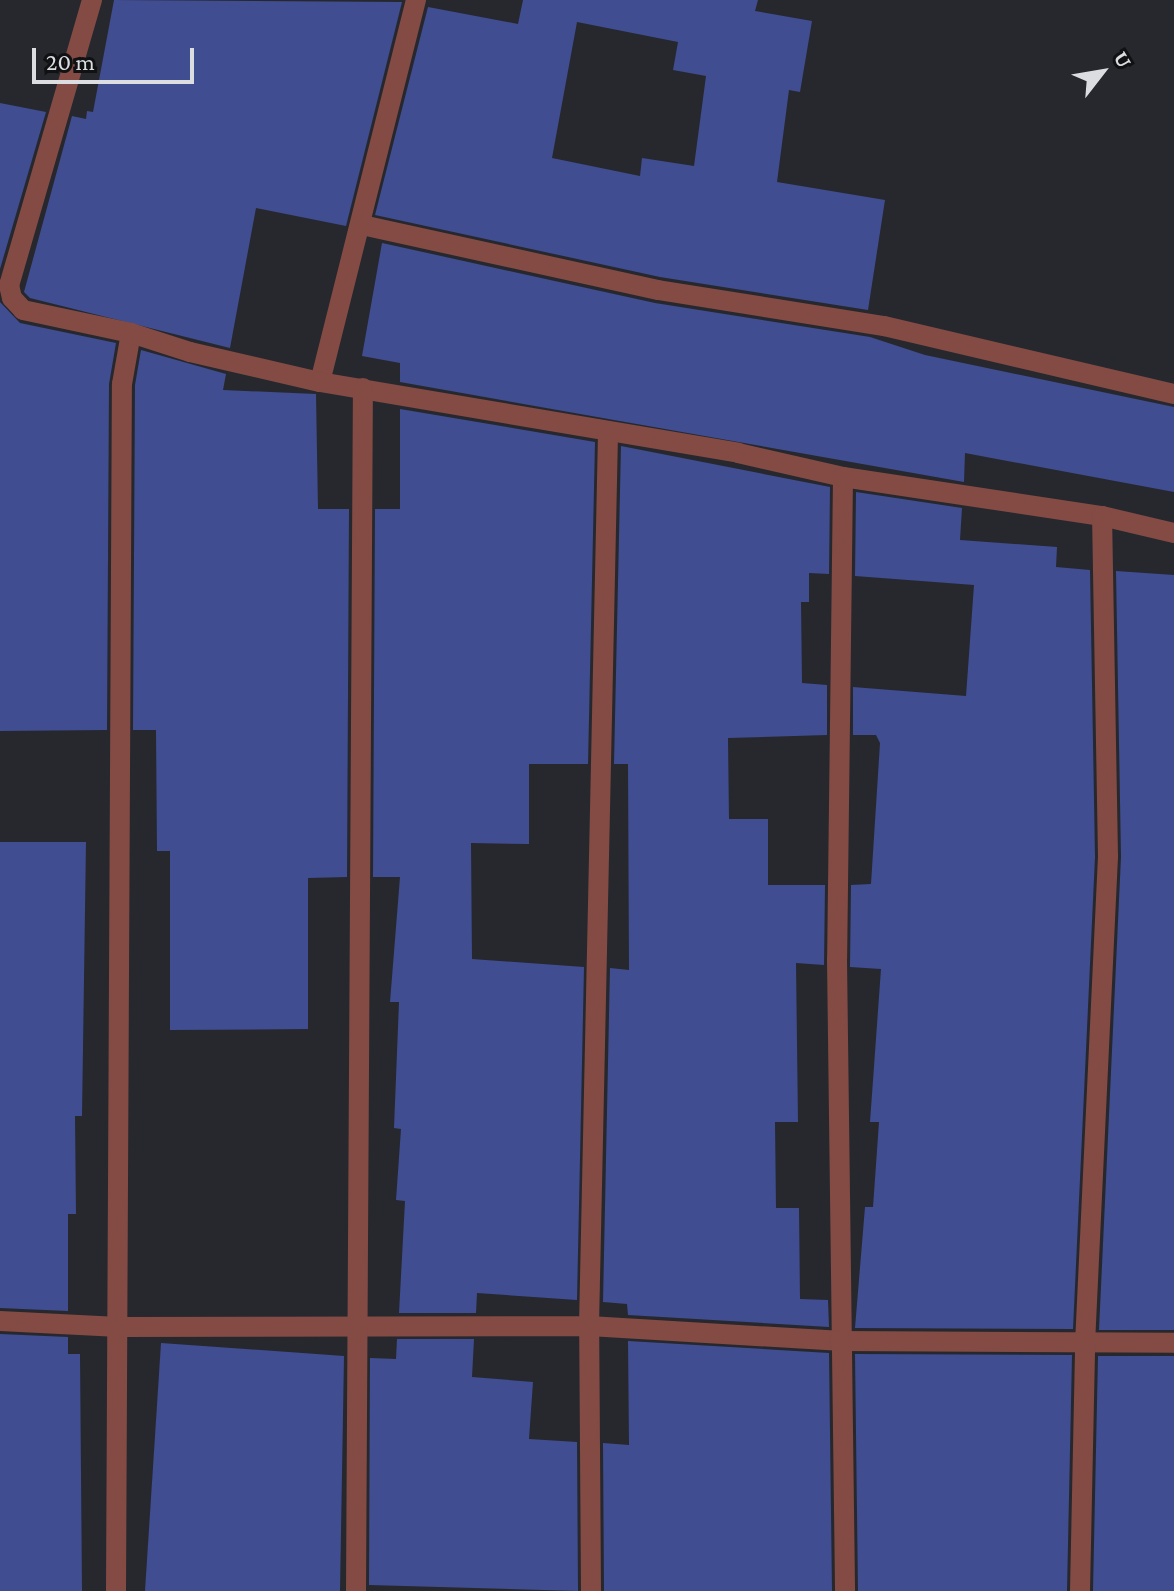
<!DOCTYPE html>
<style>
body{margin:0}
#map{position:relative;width:1174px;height:1591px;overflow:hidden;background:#26282e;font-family:"Crimson Pro",serif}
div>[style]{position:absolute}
.building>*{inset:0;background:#404d91}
.minor>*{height:20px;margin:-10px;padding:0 10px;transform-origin:10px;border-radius:10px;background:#834b44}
span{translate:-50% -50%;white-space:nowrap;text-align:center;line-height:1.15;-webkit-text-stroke:7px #101113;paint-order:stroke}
.north{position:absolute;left:1062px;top:32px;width:80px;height:80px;-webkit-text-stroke:6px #101113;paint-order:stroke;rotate:59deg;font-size:22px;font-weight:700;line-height:32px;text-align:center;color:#dcdde1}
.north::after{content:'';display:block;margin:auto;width:28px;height:36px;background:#dcdde1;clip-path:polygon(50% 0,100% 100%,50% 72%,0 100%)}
.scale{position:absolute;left:32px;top:48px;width:162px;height:36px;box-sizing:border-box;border:4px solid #dcdde1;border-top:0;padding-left:10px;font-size:24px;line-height:28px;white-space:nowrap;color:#dcdde1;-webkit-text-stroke:6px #101113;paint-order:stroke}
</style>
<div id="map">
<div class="building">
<div style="clip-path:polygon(114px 0,402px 2px,346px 226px,256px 208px,230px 348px,30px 298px,24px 292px,72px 116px,86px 119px,87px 111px,93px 112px)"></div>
<div style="clip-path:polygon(evenodd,523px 0,758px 0,755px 11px,812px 21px,800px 92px,789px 90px,777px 182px,885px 200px,868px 310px,660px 277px,375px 215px,428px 7px,518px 24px,523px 0,577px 22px,678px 42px,673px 70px,706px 76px,694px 166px,642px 158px,640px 176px,552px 158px,577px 22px)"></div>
<div style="clip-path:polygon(0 103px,46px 112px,0 269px)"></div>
<div style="clip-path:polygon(382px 243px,655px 303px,870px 337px,925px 355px,1174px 407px,1174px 492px,965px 453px,964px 482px,400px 382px,400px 363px,362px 356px)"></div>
<div style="clip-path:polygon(0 302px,20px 323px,116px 343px,109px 384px,107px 730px,0 731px)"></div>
<div style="clip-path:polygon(141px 350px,226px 374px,223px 390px,316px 394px,318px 509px,349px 509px,347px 877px,308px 878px,308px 1029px,170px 1030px,170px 851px,157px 851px,156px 730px,133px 730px,135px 385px)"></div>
<div style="clip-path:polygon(400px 409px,595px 442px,588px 764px,529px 764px,529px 844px,471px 843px,472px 959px,584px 967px,577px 1300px,477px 1293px,476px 1313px,399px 1313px,405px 1201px,396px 1200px,401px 1129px,394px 1128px,399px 1002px,390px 1002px,400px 877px,373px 877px,375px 509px,400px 509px)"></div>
<div style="clip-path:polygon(621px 446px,830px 487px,829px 574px,809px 573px,809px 602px,801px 602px,802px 683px,827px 685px,827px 735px,728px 738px,729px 819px,768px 819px,768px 885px,825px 885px,824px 965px,796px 963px,798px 1122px,775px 1122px,776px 1208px,799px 1208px,800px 1299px,828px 1300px,829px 1327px,628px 1315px,627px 1304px,603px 1302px,610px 968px,629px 970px,628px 764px,614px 764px)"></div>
<div style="clip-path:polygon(856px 492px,962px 508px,960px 540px,1057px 547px,1056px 567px,1090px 570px,1095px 857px,1073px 1329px,855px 1328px,865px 1207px,873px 1207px,879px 1122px,870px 1122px,881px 969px,850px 967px,851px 885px,871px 884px,880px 743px,876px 735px,853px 735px,853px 687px,966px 696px,974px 585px,855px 576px)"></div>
<div style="clip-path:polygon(1116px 571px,1174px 575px,1174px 1330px,1099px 1330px,1121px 857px)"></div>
<div style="clip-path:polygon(0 842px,86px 842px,82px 1116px,75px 1116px,76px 1214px,68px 1214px,68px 1311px,0 1308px)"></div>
<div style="clip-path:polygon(0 1334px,68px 1337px,68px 1354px,80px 1354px,82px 1591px,0 1591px)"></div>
<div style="clip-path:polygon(397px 1339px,474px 1339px,472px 1377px,533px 1382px,529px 1439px,577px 1442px,578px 1591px,369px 1585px,370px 1358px,396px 1359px)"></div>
<div style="clip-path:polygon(628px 1341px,829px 1353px,832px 1591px,604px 1591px,603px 1443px,629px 1445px)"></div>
<div style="clip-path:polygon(161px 1343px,344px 1356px,340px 1591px,145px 1591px)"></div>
<div style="clip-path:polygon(855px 1354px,1072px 1355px,1067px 1591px,858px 1591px)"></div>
<div style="clip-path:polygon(1098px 1356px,1174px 1356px,1174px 1591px,1093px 1591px)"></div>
</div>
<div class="minor">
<div style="left:92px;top:0;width:297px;rotate:106.2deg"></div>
<div style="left:9px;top:285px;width:13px;rotate:77deg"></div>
<div style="left:12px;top:298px;width:16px;rotate:47deg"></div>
<div style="left:23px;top:310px;width:110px;rotate:12deg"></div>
<div style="left:362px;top:225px;width:303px;rotate:12.4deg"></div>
<div style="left:658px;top:290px;width:229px;rotate:9.1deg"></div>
<div style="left:884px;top:326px;width:298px;rotate:13.2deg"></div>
<div style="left:320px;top:382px;width:394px;rotate:-75.9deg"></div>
<div style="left:843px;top:477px;width:482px;rotate:90.7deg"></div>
<div style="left:837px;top:959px;width:632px;rotate:89.27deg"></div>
<div style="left:0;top:1321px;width:119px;rotate:2.9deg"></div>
<div style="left:119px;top:1327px;width:470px;rotate:-0.1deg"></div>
<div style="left:589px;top:1326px;width:250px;rotate:3.4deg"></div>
<div style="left:839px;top:1341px;width:335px;rotate:0.3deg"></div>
<div style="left:116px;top:1591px;width:1207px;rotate:-89.72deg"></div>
<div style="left:122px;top:384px;width:52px;rotate:-80deg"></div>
<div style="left:131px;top:333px;width:62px;rotate:17.9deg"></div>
<div style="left:190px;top:352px;width:133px;rotate:13deg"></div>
<div style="left:320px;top:382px;width:424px;rotate:9.6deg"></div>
<div style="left:738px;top:453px;width:108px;rotate:12.9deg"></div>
<div style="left:843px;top:477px;width:262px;rotate:8.6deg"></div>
<div style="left:1102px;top:516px;width:74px;rotate:13.3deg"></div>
<div style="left:356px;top:1591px;width:1203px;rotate:-89.67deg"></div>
<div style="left:591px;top:1591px;width:265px;rotate:-90.4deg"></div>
<div style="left:589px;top:1326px;width:894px;rotate:-88.78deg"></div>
<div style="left:1080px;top:1591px;width:247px;rotate:-88.8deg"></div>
<div style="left:1085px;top:1344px;width:488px;rotate:-87.3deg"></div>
<div style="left:1108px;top:857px;width:341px;rotate:-91deg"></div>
</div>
<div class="north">U</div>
<div class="scale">20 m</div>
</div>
